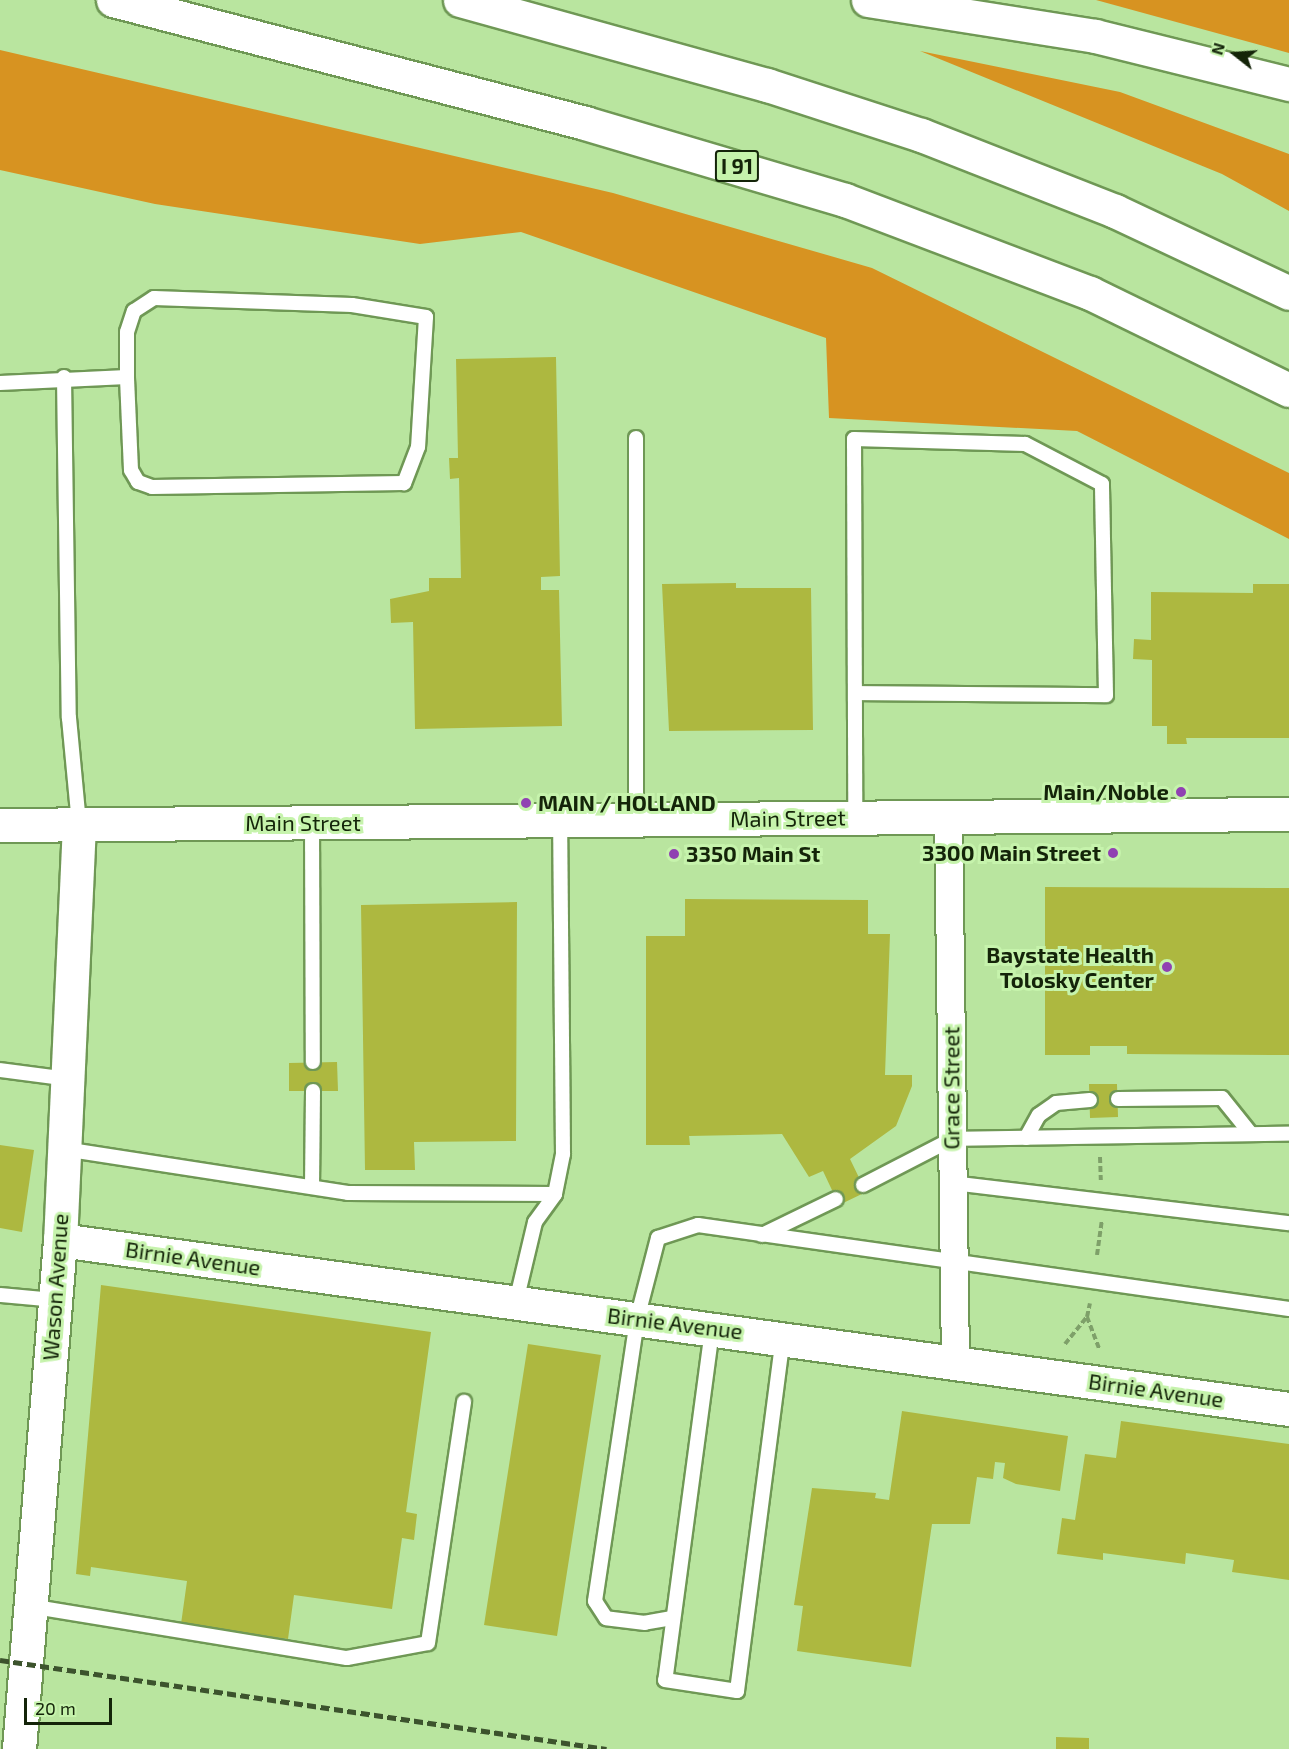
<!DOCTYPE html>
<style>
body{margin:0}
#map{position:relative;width:1289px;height:1749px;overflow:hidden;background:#b9e59f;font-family:"Exo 2",sans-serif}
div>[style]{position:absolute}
.forest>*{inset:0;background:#d79321}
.building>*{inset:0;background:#adb840}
.path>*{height:4px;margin-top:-2px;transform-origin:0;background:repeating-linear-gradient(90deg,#7ea069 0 6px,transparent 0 9px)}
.roads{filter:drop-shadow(2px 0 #6f9855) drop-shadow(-2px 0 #6f9855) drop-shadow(0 2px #6f9855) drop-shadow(0 -2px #6f9855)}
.service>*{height:14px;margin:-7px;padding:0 7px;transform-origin:7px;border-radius:7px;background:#fff}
.minor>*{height:27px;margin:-13.5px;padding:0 13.5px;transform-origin:13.5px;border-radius:13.5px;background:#fff}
.tertiary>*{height:33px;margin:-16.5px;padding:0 16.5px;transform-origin:16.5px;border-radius:16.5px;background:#fff}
.secondary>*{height:33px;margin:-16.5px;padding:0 16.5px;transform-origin:16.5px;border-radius:16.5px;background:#fff}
.motorway>*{height:33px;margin:-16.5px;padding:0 16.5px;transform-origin:16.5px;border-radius:16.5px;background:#fff}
.rail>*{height:4.5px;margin-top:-2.25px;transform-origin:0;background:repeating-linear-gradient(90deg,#3c532d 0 9px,transparent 0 13.5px)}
.dots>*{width:16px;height:16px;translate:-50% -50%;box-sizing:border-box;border:3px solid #c6f3ac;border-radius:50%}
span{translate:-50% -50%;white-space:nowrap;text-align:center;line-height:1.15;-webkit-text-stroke:6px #c6f3ac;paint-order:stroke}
.shield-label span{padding:2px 4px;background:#c6f3ac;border:2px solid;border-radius:4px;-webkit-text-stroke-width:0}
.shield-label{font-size:21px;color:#142409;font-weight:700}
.poi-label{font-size:22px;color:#142409;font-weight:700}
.right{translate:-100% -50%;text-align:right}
.left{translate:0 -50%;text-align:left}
.street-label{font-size:22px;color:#142409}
.north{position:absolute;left:1205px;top:24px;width:60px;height:60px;-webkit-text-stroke:4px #c6f3ac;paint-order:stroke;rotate:287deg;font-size:16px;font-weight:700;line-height:24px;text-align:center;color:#142409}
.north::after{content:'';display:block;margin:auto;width:21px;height:27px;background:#142409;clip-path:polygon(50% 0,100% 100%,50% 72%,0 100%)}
.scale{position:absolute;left:24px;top:1698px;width:88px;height:27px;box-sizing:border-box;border:3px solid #142409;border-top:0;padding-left:8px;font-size:18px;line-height:21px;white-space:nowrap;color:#142409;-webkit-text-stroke:4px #c6f3ac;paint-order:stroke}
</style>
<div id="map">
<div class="forest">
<div style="clip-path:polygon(1096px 0,1289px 0,1289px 53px)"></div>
<div style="clip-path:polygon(0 50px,613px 193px,872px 268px,1289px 473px,1289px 539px,1077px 431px,829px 418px,826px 338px,521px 232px,420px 244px,155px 204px,0 170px)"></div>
<div style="clip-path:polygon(920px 51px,1120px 92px,1289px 154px,1289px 211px,1222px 174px)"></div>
</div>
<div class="building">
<div style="clip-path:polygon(556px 357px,560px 576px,541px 577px,541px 590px,559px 590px,562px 726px,415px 729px,413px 622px,391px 623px,390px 599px,429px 591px,429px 578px,461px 578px,459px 478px,450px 479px,449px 458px,458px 458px,456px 359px)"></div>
<div style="clip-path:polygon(736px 583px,736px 588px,811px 588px,813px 730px,669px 731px,662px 584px)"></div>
<div style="clip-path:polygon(1253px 584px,1289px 584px,1289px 738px,1186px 738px,1187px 744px,1167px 744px,1167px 726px,1152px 726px,1152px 660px,1133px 659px,1134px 639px,1151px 640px,1151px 592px,1253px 593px)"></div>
<div style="clip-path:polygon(1045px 887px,1289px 888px,1289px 1055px,1127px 1054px,1127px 1046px,1090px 1046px,1090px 1055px,1045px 1055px)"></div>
<div style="clip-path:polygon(685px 899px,868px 900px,868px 934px,890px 934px,885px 1075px,912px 1075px,912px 1086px,896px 1126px,850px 1159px,866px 1192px,839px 1205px,823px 1171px,809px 1177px,782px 1134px,689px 1136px,690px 1145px,646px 1145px,646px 936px,685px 936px)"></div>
<div style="clip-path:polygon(517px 902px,516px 1141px,414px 1142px,415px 1170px,365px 1170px,361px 905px)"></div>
<div style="clip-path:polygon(337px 1062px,338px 1091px,289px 1091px,289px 1063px)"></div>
<div style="clip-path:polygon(1089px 1084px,1117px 1084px,1118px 1117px,1090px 1118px)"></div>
<div style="clip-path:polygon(0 1145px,34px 1150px,22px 1232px,0 1228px)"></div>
<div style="clip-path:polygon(101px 1285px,431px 1332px,406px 1512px,417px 1514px,414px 1540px,402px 1538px,392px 1609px,294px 1595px,288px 1639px,181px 1624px,187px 1581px,91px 1567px,90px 1576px,76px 1574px)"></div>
<div style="clip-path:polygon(528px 1344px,601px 1355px,557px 1636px,484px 1625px)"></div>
<div style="clip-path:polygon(902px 1411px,1068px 1436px,1060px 1491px,1016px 1484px,1003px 1478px,1005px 1463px,995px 1462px,993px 1479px,977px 1477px,970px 1524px,932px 1524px,911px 1667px,797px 1651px,803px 1606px,794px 1605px,812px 1488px,876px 1493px,875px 1498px,889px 1500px)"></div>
<div style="clip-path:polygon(1121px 1421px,1289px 1444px,1289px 1580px,1232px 1572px,1234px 1560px,1186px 1553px,1185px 1564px,1103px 1553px,1103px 1560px,1057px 1554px,1062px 1518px,1075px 1520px,1085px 1454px,1116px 1458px)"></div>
<div style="clip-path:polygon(1056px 1737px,1089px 1738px,1089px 1749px,1056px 1749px)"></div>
</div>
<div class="path">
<div style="left:1100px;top:1157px;width:23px;rotate:88deg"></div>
<div style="left:1097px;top:1255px;width:35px;rotate:-82deg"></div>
<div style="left:1087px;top:1317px;width:14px;rotate:-78deg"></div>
<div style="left:1065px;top:1344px;width:35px;rotate:-51deg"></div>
<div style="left:1087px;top:1317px;width:34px;rotate:69deg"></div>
</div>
<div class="roads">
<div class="service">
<div style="left:64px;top:377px;width:341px;rotate:89.2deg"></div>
<div style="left:69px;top:718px;width:106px;rotate:84.6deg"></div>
<div style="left:0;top:383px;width:127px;rotate:-2.7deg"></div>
<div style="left:127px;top:377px;width:45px;rotate:-90deg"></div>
<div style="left:127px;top:332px;width:22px;rotate:-72deg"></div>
<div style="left:134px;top:311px;width:24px;rotate:-33deg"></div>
<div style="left:154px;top:298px;width:198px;rotate:2deg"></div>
<div style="left:352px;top:305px;width:75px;rotate:9.2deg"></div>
<div style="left:426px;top:317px;width:130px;rotate:93.5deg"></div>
<div style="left:418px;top:447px;width:39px;rotate:111deg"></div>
<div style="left:404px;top:483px;width:252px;rotate:179.1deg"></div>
<div style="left:152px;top:487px;width:15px;rotate:-160deg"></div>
<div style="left:138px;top:482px;width:14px;rotate:-120deg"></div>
<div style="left:131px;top:470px;width:93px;rotate:-92.5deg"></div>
<div style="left:855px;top:693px;width:251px;rotate:0.5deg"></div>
<div style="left:1106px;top:695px;width:211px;rotate:-91.1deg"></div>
<div style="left:1102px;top:484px;width:87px;rotate:-152.5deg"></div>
<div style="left:1025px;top:444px;width:171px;rotate:-178.3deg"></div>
<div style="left:854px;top:439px;width:378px;rotate:89.8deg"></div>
<div style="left:636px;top:821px;width:383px;rotate:-90deg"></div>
<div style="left:312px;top:823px;width:239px;rotate:89.8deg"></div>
<div style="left:0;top:1070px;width:69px;rotate:7.5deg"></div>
<div style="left:1118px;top:1099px;width:104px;rotate:-0.6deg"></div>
<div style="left:1222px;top:1098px;width:46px;rotate:51.1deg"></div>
<div style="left:1026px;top:1138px;width:26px;rotate:-61deg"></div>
<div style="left:1039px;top:1115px;width:21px;rotate:-35deg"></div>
<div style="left:1056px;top:1103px;width:34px;rotate:-5deg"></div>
<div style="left:64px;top:1149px;width:287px;rotate:8.8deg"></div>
<div style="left:348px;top:1193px;width:207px;rotate:0.3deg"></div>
<div style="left:952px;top:1183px;width:339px;rotate:6.8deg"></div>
<div style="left:863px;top:1185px;width:100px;rotate:-27.3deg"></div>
<div style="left:952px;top:1139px;width:337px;rotate:-0.9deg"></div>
<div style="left:312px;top:1187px;width:96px;rotate:-89.4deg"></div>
<div style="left:762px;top:1235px;width:82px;rotate:-25.9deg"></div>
<div style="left:0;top:1295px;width:55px;rotate:5.2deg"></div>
<div style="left:516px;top:1302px;width:82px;rotate:-76.6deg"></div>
<div style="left:535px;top:1222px;width:34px;rotate:-54deg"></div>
<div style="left:555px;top:1194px;width:41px;rotate:-78.7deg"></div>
<div style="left:563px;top:1154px;width:332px;rotate:-90.5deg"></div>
<div style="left:712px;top:1330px;width:353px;rotate:97.6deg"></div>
<div style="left:665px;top:1680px;width:73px;rotate:8.7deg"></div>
<div style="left:737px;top:1691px;width:356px;rotate:-82.6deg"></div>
<div style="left:29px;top:1606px;width:322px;rotate:9.3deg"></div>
<div style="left:347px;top:1658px;width:82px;rotate:-10.5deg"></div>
<div style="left:428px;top:1643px;width:244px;rotate:-81.5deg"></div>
<div style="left:672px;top:1618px;width:27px;rotate:170deg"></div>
<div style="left:645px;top:1623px;width:39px;rotate:-173deg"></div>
<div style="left:606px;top:1618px;width:20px;rotate:-123deg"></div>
<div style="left:595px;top:1601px;width:285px;rotate:-81.5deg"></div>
<div style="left:637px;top:1319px;width:84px;rotate:-75.5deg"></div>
<div style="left:658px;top:1238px;width:42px;rotate:-18deg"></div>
<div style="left:698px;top:1225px;width:597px;rotate:8.09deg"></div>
</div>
<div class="minor">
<div style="left:948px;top:815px;width:546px;rotate:89.27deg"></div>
</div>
<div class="tertiary">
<div style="left:19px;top:1749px;width:511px;rotate:-85.39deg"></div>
</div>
<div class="secondary">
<div style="left:79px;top:824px;width:416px;rotate:92.6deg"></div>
<div style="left:60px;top:1240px;width:1241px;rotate:7.83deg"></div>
<div style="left:0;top:825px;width:1289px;rotate:-0.49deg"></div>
</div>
<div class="motorway">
<div style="left:113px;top:0;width:488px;rotate:14.6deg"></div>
<div style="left:585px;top:123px;width:271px;rotate:16.5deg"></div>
<div style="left:845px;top:200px;width:262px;rotate:20.8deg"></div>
<div style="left:1090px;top:293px;width:221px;rotate:26deg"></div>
<div style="left:460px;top:0;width:319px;rotate:15.5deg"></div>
<div style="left:767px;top:85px;width:162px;rotate:18deg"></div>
<div style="left:921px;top:135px;width:208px;rotate:21.4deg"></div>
<div style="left:1115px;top:211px;width:192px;rotate:25.2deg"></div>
<div style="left:868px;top:0;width:230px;rotate:9deg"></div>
<div style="left:1095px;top:36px;width:200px;rotate:13.9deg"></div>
</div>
</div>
<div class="rail">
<div style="left:0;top:1660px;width:613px;rotate:8.35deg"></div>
</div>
<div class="dots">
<div style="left:1181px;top:792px;background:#9041b2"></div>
<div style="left:526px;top:803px;background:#9041b2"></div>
<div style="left:1113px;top:853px;background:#9041b2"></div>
<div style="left:674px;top:854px;background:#9041b2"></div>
<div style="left:1167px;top:967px;background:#9041b2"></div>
</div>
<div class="shield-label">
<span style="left:737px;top:166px">I 91</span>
</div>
<div class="poi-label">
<span class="right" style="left:1169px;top:792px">Main/Noble</span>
<span class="left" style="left:538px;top:803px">MAIN / HOLLAND</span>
<span class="right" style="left:1101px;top:853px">3300 Main Street</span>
<span class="left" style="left:686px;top:854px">3350 Main St</span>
<span class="right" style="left:1154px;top:967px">Baystate Health<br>Tolosky Center</span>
</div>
<div class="street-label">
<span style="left:788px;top:818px;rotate:-1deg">Main Street</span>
<span style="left:303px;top:823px">Main Street</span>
<span style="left:951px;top:1088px;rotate:-90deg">Grace Street</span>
<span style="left:193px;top:1258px;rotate:8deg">Birnie Avenue</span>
<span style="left:55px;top:1287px;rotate:-86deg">Wason Avenue</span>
<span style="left:675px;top:1323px;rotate:7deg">Birnie Avenue</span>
<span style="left:1156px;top:1390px;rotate:8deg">Birnie Avenue</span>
</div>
<div class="north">N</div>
<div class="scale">20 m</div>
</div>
